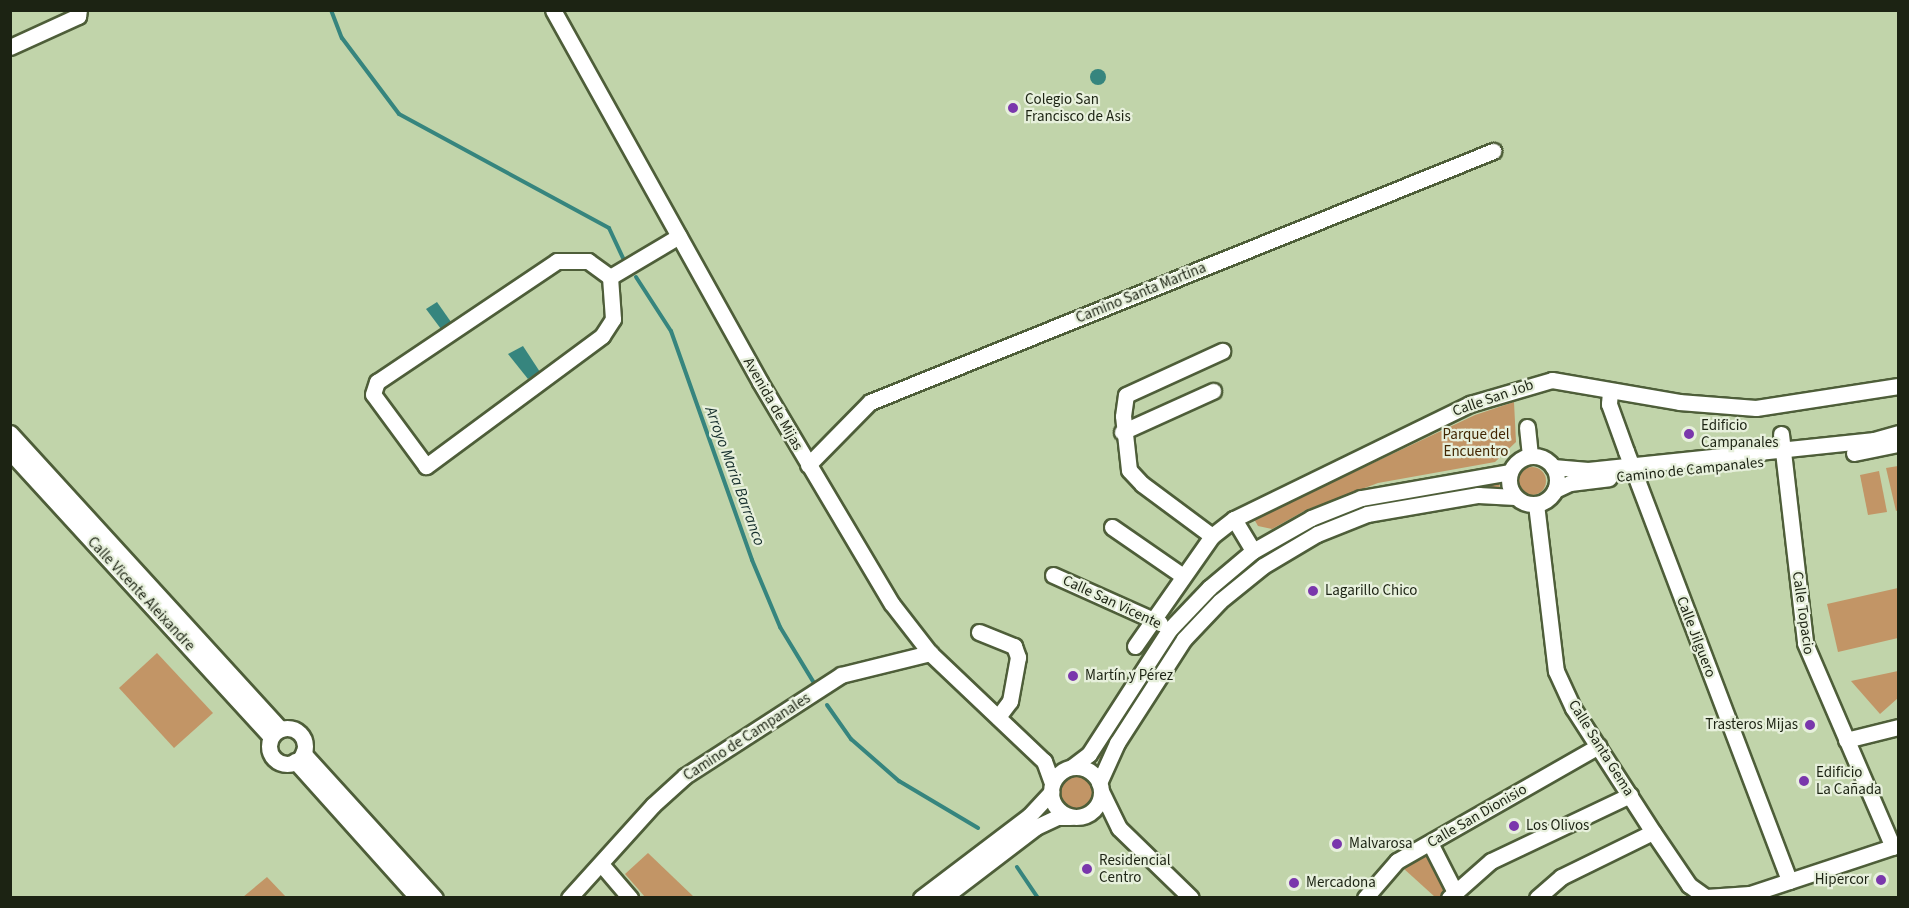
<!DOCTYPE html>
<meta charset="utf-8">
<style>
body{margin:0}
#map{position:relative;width:1909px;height:908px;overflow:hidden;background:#c1d4aa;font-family:"Source Sans 3",sans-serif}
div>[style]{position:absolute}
.green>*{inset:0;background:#c29566}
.round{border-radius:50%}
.water>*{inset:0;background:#36857e}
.stream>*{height:4px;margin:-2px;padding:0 2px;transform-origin:2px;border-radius:2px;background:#36857e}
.roads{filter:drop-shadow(2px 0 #4e5e39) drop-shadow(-2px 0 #4e5e39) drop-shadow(0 2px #4e5e39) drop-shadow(0 -2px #4e5e39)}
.minor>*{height:15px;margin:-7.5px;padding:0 7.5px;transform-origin:7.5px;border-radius:7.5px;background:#fff}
.minor>.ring{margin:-7.5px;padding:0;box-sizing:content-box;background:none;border:15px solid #fff;border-radius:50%}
.dots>*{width:16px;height:16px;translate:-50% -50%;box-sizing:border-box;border:3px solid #e7f0dc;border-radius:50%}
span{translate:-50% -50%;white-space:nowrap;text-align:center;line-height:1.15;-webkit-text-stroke:4.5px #e7f0dc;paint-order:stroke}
.poi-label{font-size:15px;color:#1c2313}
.left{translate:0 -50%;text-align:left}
.right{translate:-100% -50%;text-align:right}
.street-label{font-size:15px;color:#1c2313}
.park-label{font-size:15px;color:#432702}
.water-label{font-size:16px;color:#152e2c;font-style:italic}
.frame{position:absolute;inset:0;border:12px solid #1c2313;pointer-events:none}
</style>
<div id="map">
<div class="green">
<div style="clip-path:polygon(1514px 402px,1516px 442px,1495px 462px,1378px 483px,1306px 510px,1272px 529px,1258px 526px,1254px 519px,1475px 415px)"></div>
<div style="clip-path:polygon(1898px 466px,1898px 510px,1896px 511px,1886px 468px)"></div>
<div class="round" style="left:1518px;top:467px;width:28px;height:28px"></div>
<div style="clip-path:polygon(1879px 471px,1887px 512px,1868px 515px,1860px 475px)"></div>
<div style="clip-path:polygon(1499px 483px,1500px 488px,1414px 497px,1364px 509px,1314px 528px,1178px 635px,1144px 683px,1100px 759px,1095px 756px,1157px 653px,1212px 593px,1257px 556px,1312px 523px,1362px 504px,1413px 493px)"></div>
<div style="clip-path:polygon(1898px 588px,1898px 638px,1838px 652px,1827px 604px)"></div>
<div style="clip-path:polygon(157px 653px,213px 713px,174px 748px,119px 688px)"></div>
<div style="clip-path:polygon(1898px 671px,1898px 698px,1880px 714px,1851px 681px)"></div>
<div class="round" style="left:1057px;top:774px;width:36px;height:36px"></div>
<div style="clip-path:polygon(648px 853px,694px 897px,645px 897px,625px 874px)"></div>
<div style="clip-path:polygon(1427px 853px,1450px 889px,1442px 897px,1435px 897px,1403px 868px)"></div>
<div style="clip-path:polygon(267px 877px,286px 897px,243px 897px)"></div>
</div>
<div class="water">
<div class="round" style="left:1090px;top:69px;width:16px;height:16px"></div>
<div style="clip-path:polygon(437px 302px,451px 322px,441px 329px,426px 309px)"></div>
<div style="clip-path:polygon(523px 346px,540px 372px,528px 379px,508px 354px)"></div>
</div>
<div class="stream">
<div style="left:331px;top:10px;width:30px;rotate:69deg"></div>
<div style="left:342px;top:38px;width:95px;rotate:53.1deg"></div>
<div style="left:399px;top:114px;width:239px;rotate:28.5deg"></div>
<div style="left:609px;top:228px;width:33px;rotate:65deg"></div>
<div style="left:636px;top:277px;width:64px;rotate:57.1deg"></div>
<div style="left:671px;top:331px;width:243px;rotate:70.5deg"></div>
<div style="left:752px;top:560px;width:73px;rotate:67.3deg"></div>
<div style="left:780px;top:627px;width:66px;rotate:58.7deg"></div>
<div style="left:827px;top:705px;width:42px;rotate:54.8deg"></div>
<div style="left:851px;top:739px;width:64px;rotate:41.2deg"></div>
<div style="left:899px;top:781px;width:92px;rotate:30.7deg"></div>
<div style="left:1017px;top:867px;width:37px;rotate:56deg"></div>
</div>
<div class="roads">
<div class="minor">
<div style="left:553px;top:10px;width:426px;rotate:60.9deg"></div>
<div style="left:760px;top:382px;width:258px;rotate:59.3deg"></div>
<div style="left:892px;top:604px;width:62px;rotate:52.2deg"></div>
<div style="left:930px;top:653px;width:157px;rotate:43.5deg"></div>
<div style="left:1044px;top:761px;width:23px;rotate:70deg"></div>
<div style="left:10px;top:47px;width:75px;rotate:-24.5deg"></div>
<div style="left:78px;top:16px;width:6px;rotate:-81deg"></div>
<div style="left:557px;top:261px;width:31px"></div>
<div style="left:588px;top:261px;width:27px;rotate:36deg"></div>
<div style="left:610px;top:277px;width:42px;rotate:85.9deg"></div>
<div style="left:613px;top:319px;width:20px;rotate:123deg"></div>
<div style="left:602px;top:336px;width:219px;rotate:143.5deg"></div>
<div style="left:426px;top:466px;width:89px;rotate:-126.4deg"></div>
<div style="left:373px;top:394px;width:13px;rotate:-72deg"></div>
<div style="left:377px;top:382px;width:217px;rotate:-33.9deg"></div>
<div style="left:610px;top:277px;width:80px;rotate:-30.7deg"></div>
<div style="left:1610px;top:392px;width:12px;rotate:95deg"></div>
<div style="left:1609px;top:404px;width:50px;rotate:70.1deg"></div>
<div style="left:1626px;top:451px;width:460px;rotate:69.2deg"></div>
<div style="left:1527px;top:427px;width:29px;rotate:84deg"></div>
<div style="left:1122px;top:432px;width:100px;rotate:-24.3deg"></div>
<div style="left:10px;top:433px;width:401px;rotate:47.6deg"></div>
<div style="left:1781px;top:434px;width:210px;rotate:83.4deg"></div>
<div style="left:1805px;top:643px;width:222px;rotate:66.7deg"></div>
<div style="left:10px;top:452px;width:386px;rotate:47.5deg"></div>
<div style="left:1854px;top:453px;width:45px;rotate:-11.6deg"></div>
<div class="ring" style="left:1509px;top:456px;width:33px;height:33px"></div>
<div style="left:808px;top:465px;width:88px;rotate:-45.5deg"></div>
<div style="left:870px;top:402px;width:672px;rotate:-21.94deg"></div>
<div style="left:1553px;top:467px;width:35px;rotate:5deg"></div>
<div style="left:1588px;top:470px;width:288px;rotate:-6deg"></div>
<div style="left:1874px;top:440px;width:25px;rotate:-16deg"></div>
<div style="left:1555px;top:490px;width:17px;rotate:-25deg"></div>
<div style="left:1570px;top:483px;width:39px;rotate:-7deg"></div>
<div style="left:1536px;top:504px;width:168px;rotate:83.2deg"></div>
<div style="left:1556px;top:671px;width:41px;rotate:65.3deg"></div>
<div style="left:1573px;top:708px;width:148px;rotate:57.2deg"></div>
<div style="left:1653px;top:832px;width:64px;rotate:55.8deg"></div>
<div style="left:1689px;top:885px;width:22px;rotate:36deg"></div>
<div style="left:1234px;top:519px;width:37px;rotate:59deg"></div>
<div style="left:1112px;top:527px;width:86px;rotate:34.6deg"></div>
<div style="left:1212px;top:536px;width:87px;rotate:-143.4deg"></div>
<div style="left:1142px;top:484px;width:19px;rotate:-133deg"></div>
<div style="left:1129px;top:470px;width:54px;rotate:-96.3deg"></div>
<div style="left:1123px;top:416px;width:21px;rotate:-82deg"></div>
<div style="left:1126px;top:395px;width:106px;rotate:-24.6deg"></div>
<div style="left:1053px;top:575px;width:117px;rotate:24.2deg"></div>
<div style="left:979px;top:632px;width:38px;rotate:22deg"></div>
<div style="left:1014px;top:646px;width:12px;rotate:70deg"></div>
<div style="left:1018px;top:657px;width:45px;rotate:100.3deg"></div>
<div style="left:1010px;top:701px;width:20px;rotate:127deg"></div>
<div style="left:1135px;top:646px;width:134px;rotate:-55deg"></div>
<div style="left:1212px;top:536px;width:28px;rotate:-38deg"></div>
<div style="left:1234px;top:519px;width:263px;rotate:-26deg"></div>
<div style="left:1470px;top:404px;width:85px;rotate:-16.3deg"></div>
<div style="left:1552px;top:380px;width:129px;rotate:9.8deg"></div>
<div style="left:1679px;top:402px;width:77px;rotate:4.5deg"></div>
<div style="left:1756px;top:408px;width:144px;rotate:-8.8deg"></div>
<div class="ring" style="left:269px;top:728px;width:21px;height:21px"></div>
<div style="left:1846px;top:740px;width:54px;rotate:-14deg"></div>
<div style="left:303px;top:753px;width:196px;rotate:47.7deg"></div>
<div style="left:295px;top:761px;width:184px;rotate:48.1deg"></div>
<div class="ring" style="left:1051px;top:767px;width:35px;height:35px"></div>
<div style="left:1072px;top:767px;width:21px;rotate:-37deg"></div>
<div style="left:1089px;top:754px;width:149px;rotate:-57.1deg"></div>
<div style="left:1170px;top:629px;width:57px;rotate:-46.4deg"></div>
<div style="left:1209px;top:588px;width:57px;rotate:-40.1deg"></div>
<div style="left:1253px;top:551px;width:67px;rotate:-29.6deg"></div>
<div style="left:1311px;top:518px;width:54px;rotate:-21.8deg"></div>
<div style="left:1361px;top:498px;width:151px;rotate:-9.9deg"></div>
<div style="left:1099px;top:783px;width:44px;rotate:-65.8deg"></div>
<div style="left:1117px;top:743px;width:124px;rotate:-57.2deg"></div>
<div style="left:1184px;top:639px;width:52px;rotate:-46.5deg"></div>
<div style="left:1220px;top:601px;width:55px;rotate:-39.1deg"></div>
<div style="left:1263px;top:566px;width:63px;rotate:-30.7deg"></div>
<div style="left:1317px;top:534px;width:54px;rotate:-21.8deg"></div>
<div style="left:1367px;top:514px;width:113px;rotate:-9.7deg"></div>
<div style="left:1478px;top:495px;width:37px;rotate:3deg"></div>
<div style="left:1101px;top:791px;width:41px;rotate:64.1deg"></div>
<div style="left:1119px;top:828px;width:100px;rotate:44.2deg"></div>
<div style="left:1430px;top:843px;width:55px;rotate:63deg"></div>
<div style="left:601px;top:864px;width:45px;rotate:49.5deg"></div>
<div style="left:1706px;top:897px;width:44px;rotate:-3.9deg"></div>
<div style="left:1750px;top:894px;width:156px;rotate:-18.3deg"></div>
<div style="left:569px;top:898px;width:125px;rotate:-47.9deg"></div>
<div style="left:653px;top:805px;width:43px;rotate:-42.2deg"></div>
<div style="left:685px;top:776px;width:186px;rotate:-32.9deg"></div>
<div style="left:841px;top:675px;width:92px;rotate:-13.9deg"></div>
<div style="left:921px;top:898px;width:136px;rotate:-37.2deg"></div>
<div style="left:1029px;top:816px;width:33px;rotate:-47deg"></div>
<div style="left:943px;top:898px;width:117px;rotate:-37.4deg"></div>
<div style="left:1036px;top:827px;width:23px;rotate:-25deg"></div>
<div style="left:1057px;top:817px;width:13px"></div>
<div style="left:1365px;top:898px;width:49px;rotate:-49.1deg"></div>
<div style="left:1397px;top:861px;width:232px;rotate:-29.7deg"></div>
<div style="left:1449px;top:898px;width:56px;rotate:-41.4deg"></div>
<div style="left:1491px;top:861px;width:154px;rotate:-25.4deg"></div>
<div style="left:1537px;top:898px;width:32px;rotate:-41deg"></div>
<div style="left:1561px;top:877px;width:102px;rotate:-26.1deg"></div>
</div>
</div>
<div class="dots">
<div style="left:1013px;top:108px;background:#7a37ac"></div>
<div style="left:1689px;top:434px;background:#7a37ac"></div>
<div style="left:1313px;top:591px;background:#7a37ac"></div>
<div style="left:1073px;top:676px;background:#7a37ac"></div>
<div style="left:1810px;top:725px;background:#7a37ac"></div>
<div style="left:1804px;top:781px;background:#7a37ac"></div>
<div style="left:1514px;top:826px;background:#7a37ac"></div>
<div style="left:1337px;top:844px;background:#7a37ac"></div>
<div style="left:1087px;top:869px;background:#7a37ac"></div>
<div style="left:1881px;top:880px;background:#7a37ac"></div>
<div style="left:1294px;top:883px;background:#7a37ac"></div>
</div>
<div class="poi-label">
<span class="left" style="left:1025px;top:108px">Colegio San<br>Francisco de Asis</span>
<span class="left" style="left:1701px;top:434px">Edificio<br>Campanales</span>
<span class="left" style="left:1325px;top:591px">Lagarillo Chico</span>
<span class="left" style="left:1085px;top:676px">Martín y Pérez</span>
<span class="right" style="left:1798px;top:725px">Trasteros Mijas</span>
<span class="left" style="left:1816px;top:781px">Edificio<br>La Cañada</span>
<span class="left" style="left:1526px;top:826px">Los Olivos</span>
<span class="left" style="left:1349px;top:844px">Malvarosa</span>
<span class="left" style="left:1099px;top:869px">Residencial<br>Centro</span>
<span class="right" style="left:1869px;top:880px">Hipercor</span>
<span class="left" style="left:1306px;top:883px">Mercadona</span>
</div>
<div class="street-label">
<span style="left:1141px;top:293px;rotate:-22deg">Camino Santa Martina</span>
<span style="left:1493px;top:398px;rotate:-19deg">Calle San Job</span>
<span style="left:773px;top:404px;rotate:60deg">Avenida de Mijas</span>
<span style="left:1690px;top:470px;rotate:-6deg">Camino de Campanales</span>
<span style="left:141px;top:594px;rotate:47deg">Calle Vicente Aleixandre</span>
<span style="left:1112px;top:602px;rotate:25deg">Calle San Vicente</span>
<span style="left:1803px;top:613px;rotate:82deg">Calle Topacio</span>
<span style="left:1696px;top:637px;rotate:69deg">Calle Jilguero</span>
<span style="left:747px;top:737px;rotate:-33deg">Camino de Campanales</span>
<span style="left:1601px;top:748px;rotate:58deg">Calle Santa Gema</span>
<span style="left:1477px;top:816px;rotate:-30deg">Calle San Dionisio</span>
</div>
<div class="park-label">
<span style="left:1476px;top:443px">Parque del<br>Encuentro</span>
</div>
<div class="water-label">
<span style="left:735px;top:476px;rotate:70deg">Arroyo Maria Barranco</span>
</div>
<div class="frame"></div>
</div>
